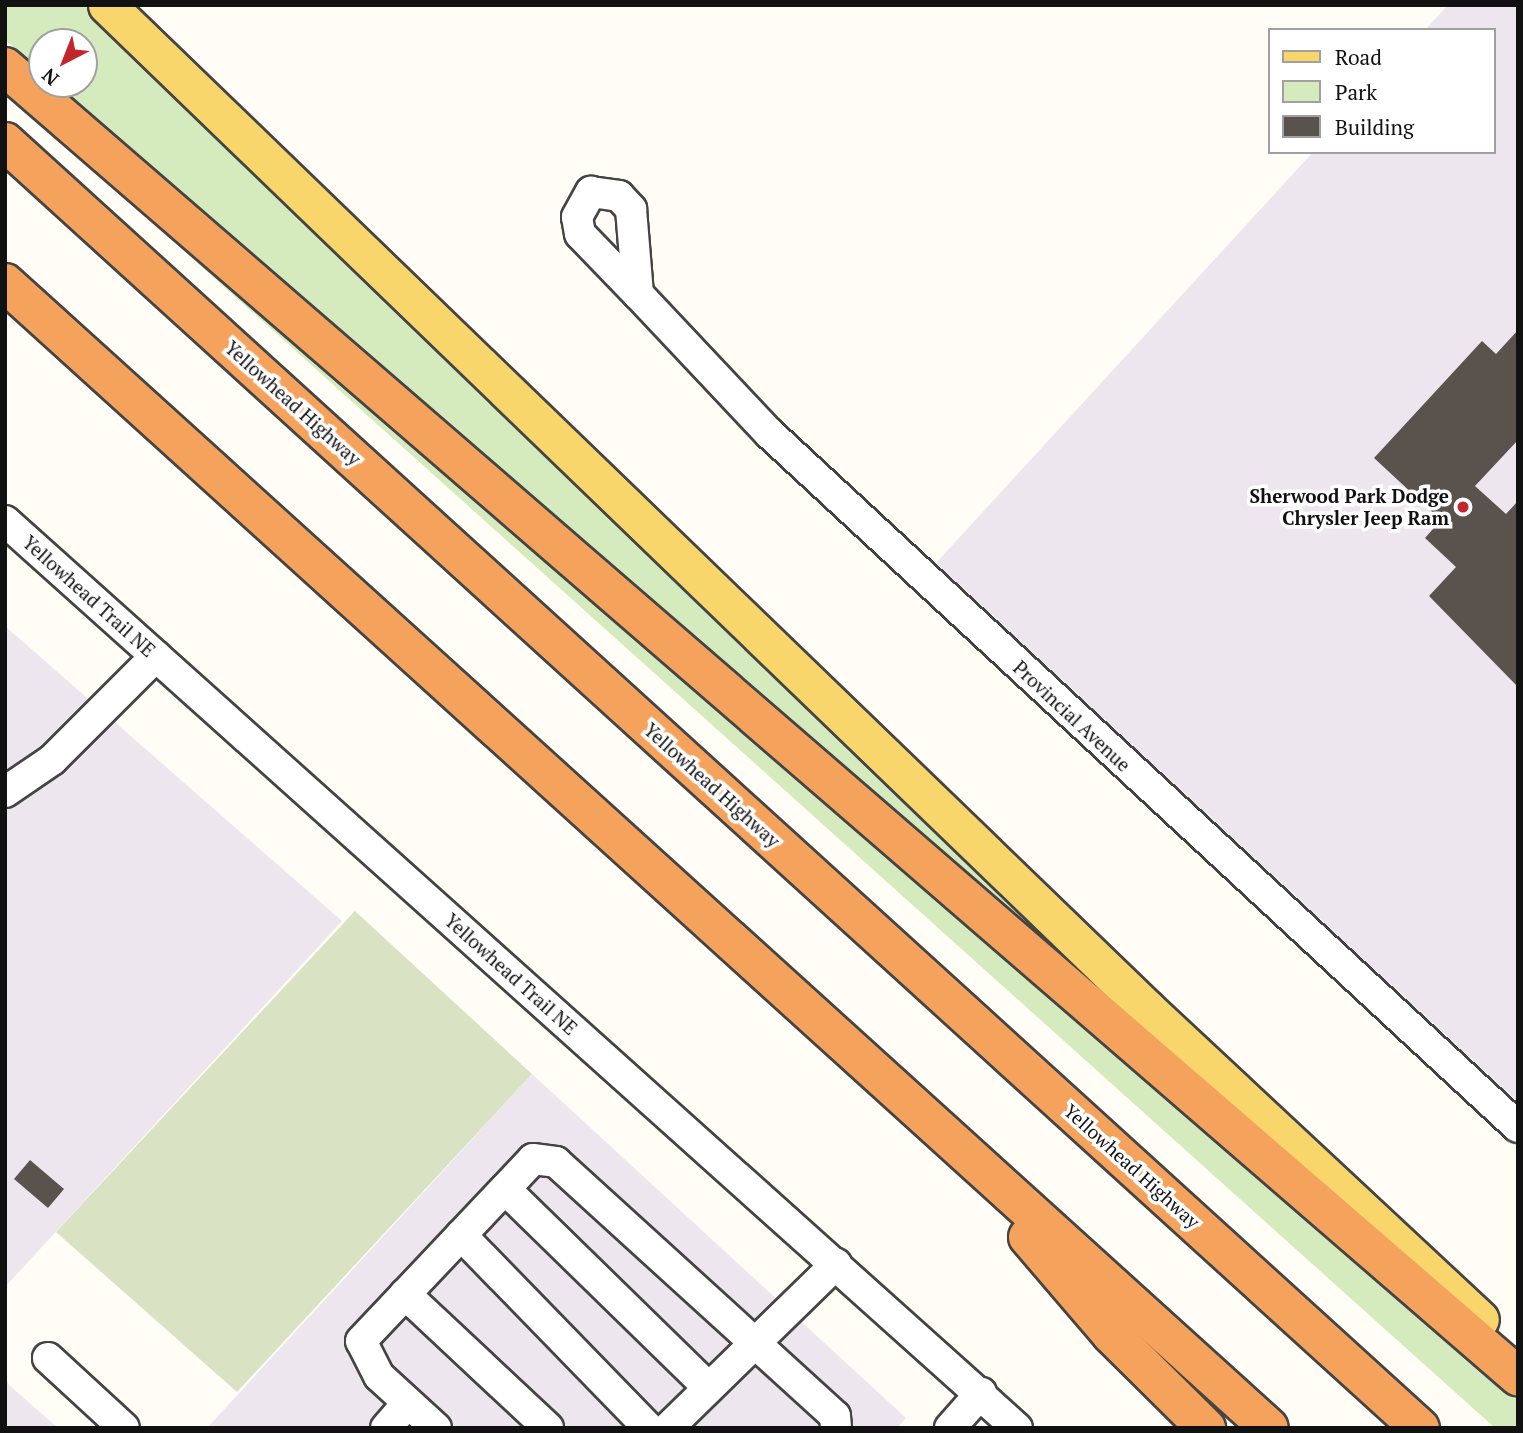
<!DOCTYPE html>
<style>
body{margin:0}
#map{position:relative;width:1523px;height:1433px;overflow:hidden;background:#fffdf5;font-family:"PT Serif",serif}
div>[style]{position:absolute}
.industrial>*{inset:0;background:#eee6ef}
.green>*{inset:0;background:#d5ebbd}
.cemetery>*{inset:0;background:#d9e3c4}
.building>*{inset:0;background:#5a524d}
.roads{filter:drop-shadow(2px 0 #444) drop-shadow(-2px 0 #444) drop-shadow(0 2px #444) drop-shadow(0 -2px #444)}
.minor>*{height:30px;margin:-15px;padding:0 15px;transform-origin:15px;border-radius:15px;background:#fff}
.major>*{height:37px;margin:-18.5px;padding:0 18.5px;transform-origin:18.5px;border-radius:18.5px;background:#f9d66b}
.highway>*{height:38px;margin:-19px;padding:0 19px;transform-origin:19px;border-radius:19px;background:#f5a25d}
.dots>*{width:19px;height:19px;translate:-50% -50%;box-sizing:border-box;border:4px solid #fff;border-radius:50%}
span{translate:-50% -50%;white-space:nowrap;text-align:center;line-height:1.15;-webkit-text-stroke:7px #fff;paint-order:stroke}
.street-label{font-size:19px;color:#111}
.poi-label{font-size:19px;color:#111;font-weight:700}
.right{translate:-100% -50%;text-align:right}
.frame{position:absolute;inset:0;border:7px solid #111;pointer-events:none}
.legend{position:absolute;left:1268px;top:28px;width:228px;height:126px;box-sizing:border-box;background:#fff;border:2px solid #a0a0a0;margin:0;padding:9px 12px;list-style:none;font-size:21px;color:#111}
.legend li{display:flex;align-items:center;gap:14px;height:35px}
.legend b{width:35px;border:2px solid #a0a0a0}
.north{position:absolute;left:28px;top:28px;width:70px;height:70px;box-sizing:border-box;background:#fff;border:2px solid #a0a0a0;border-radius:50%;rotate:222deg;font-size:19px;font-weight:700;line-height:28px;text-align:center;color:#111}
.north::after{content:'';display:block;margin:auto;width:24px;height:32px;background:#c4262e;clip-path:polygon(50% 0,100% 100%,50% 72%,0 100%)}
</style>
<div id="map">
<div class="industrial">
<div style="clip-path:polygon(1448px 5px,1518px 5px,1518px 1102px,936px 563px,1313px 152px,1493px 152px,1493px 30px,1425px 30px)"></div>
<div style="clip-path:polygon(5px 626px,342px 921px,5px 1287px)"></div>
<div style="clip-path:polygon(532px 1074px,906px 1418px,897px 1428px,207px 1428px)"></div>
<div style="clip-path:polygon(5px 1376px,9px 1385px,58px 1428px,5px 1428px)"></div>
</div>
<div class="green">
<div style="clip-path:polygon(5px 5px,88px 5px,1140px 1026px,56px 84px,84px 84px,84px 42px,42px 42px,42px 71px,5px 40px)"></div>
<div style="clip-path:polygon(117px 183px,1518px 1383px,1518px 1428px,1495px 1428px,113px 187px)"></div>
</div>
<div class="cemetery">
<div style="clip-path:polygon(355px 911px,532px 1074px,237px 1392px,56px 1232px)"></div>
</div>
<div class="building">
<div style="clip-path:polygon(1518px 330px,1518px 440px,1475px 486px,1506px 514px,1518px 501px,1518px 687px,1429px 596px,1456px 567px,1425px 538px,1441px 520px,1374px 458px,1482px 341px,1496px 354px)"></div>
<div style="clip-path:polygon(30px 1160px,64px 1189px,48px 1208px,14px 1179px)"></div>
</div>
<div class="roads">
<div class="minor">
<div style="left:591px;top:192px;width:28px;rotate:8deg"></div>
<div style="left:619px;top:196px;width:18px;rotate:47deg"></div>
<div style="left:631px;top:209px;width:85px;rotate:85.3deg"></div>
<div style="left:638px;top:294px;width:83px;rotate:-134deg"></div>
<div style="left:580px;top:234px;width:17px;rotate:-100deg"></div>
<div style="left:577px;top:217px;width:29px;rotate:-61deg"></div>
<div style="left:638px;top:294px;width:191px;rotate:46.7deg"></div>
<div style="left:769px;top:433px;width:1021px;rotate:42.82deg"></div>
<div style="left:5px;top:521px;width:1359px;rotate:41.87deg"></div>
<div style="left:5px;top:792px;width:57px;rotate:-34.2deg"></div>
<div style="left:52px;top:760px;width:147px;rotate:-45deg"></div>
<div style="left:505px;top:1189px;width:282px;rotate:44.3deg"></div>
<div style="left:461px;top:1235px;width:269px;rotate:45.8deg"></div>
<div style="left:405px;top:1294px;width:196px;rotate:43.1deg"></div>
<div style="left:48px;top:1358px;width:103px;rotate:42.6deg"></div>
<div style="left:386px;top:1428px;width:33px;rotate:-49deg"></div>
<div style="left:436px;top:1428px;width:77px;rotate:-137.6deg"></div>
<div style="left:379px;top:1376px;width:39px;rotate:-117deg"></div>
<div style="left:361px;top:1341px;width:250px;rotate:-46.6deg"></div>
<div style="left:533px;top:1159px;width:23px;rotate:7deg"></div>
<div style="left:556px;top:1162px;width:377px;rotate:42.3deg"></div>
<div style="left:835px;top:1416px;width:12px;rotate:85deg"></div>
<div style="left:668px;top:1428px;width:235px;rotate:-44.3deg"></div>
<div style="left:950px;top:1428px;width:47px;rotate:-48.5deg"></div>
</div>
<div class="major">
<div style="left:107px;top:5px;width:1446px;rotate:43.99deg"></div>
<div style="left:1147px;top:1009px;width:455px;rotate:43deg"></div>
</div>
<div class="highway">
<div style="left:5px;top:67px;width:2001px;rotate:40.87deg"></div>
<div style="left:5px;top:142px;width:1912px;rotate:42.27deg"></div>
<div style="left:5px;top:283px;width:1705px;rotate:42.17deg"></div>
<div style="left:1028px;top:1237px;width:128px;rotate:49.4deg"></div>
<div style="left:1111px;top:1334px;width:134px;rotate:44.7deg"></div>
</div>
</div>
<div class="dots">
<div style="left:1463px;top:507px;background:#c4262e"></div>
</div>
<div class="street-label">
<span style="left:293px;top:403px;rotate:42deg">Yellowhead Highway</span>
<span style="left:89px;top:596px;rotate:42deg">Yellowhead Trail NE</span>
<span style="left:1072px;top:716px;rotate:43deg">Provincial Avenue</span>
<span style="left:712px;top:785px;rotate:42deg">Yellowhead Highway</span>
<span style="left:511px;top:974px;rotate:42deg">Yellowhead Trail NE</span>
<span style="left:1132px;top:1166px;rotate:42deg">Yellowhead Highway</span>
</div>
<div class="poi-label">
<span class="right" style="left:1449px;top:507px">Sherwood Park Dodge<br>Chrysler Jeep Ram</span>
</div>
<div class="frame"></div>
<ul class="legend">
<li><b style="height:9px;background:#f9d66b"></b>Road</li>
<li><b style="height:19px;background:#d5ebbd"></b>Park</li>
<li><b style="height:19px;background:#5a524d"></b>Building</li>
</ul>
<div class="north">N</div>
</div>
